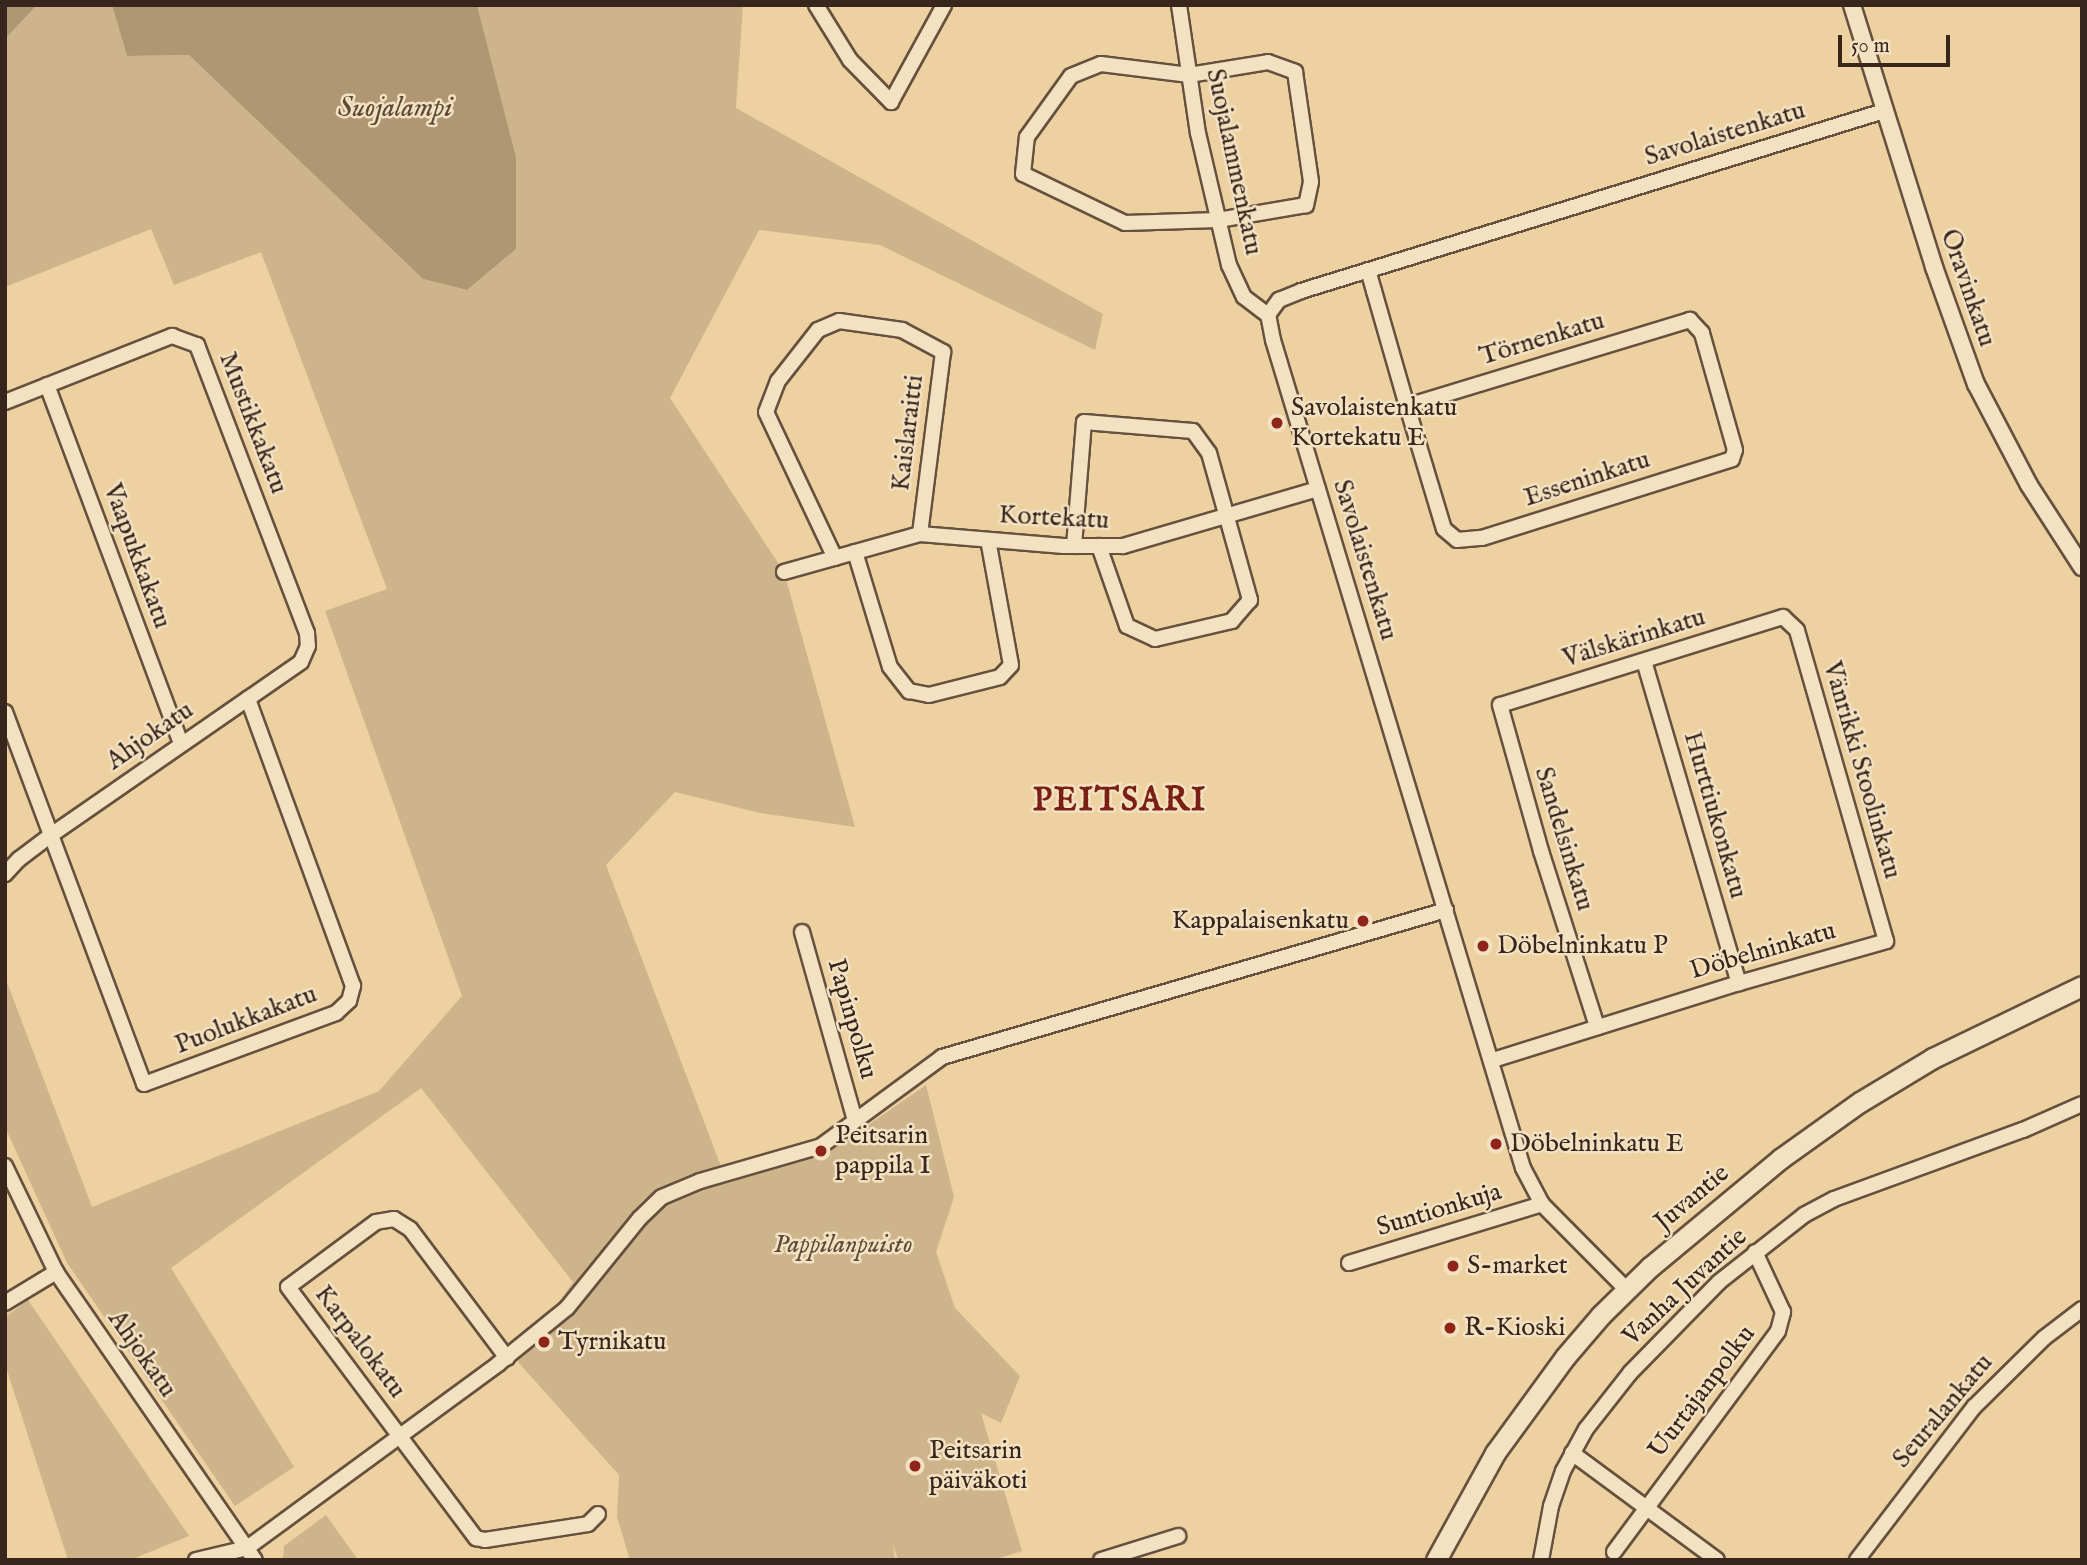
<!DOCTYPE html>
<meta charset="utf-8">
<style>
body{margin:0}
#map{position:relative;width:2087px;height:1565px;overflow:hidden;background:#edd1a1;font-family:"IM FELL English",serif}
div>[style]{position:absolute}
.green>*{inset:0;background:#ceb48b}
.water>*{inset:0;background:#af9774}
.roads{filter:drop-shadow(2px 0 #65513e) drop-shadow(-2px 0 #65513e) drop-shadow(0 2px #65513e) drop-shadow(0 -2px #65513e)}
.minor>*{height:14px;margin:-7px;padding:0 7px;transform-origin:7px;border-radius:7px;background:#f3e1c2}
.tertiary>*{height:16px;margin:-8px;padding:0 8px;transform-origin:8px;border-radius:8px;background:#f3e1c2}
.secondary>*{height:19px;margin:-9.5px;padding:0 9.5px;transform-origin:9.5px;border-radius:9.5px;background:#f3e1c2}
.dots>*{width:19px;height:19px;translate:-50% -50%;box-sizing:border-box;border:4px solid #f3e1c2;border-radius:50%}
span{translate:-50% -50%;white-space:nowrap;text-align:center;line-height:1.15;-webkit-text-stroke:5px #f3e1c2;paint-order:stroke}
.street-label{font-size:26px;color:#38261d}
.poi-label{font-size:26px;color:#38261d}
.left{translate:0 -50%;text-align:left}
.right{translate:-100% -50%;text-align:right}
.park-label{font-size:26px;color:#5e4a38;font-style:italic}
.water-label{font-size:28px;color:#5c4837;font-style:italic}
.district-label{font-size:33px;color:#7a1f14;font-weight:700;letter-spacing:2px}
.frame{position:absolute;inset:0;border:7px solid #38261d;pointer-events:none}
.scale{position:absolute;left:1838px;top:35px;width:112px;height:32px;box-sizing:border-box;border:4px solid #38261d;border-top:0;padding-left:9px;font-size:21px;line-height:24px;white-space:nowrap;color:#38261d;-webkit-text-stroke:5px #f3e1c2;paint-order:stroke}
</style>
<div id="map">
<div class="green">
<div style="clip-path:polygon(37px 5px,112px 5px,127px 56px,189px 55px,423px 279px,467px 290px,516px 249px,516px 157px,477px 5px,743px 5px,736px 108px,1103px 314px,1095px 350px,880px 245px,759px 230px,670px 398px,784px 572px,855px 827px,760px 813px,675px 792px,606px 865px,727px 1182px,835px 1148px,926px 1085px,954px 1197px,936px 1252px,955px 1308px,1020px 1376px,1001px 1423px,981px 1413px,1022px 1551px,993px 1560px,898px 1560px,893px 1544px,895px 1560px,630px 1560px,617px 1517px,619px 1475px,518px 1362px,573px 1282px,421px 1088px,171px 1268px,294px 1467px,235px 1506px,67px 1263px,5px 1127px,5px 977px,92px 1207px,379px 1091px,462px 996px,325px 611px,387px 589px,261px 252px,174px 285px,151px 229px,5px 287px,5px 39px)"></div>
<div style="clip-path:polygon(28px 1300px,189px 1536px,130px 1560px,68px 1560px,5px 1364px,5px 1317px)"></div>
<div style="clip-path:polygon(326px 1515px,358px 1560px,283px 1560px,284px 1546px)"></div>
</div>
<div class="water">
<div style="clip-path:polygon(5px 5px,37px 5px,5px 39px)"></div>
<div style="clip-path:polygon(112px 5px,477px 5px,516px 157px,516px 249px,467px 290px,423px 279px,189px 55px,127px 56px)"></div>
</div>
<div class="roads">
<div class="minor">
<div style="left:816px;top:5px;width:65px;rotate:58.3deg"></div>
<div style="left:850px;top:60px;width:59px;rotate:45.7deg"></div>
<div style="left:891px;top:102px;width:111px;rotate:-61.3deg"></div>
<div style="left:1179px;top:5px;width:129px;rotate:81.6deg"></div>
<div style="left:1198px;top:133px;width:136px;rotate:76.8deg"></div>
<div style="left:1229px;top:265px;width:35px;rotate:65deg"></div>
<div style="left:1244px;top:297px;width:30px;rotate:37deg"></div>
<div style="left:1268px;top:62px;width:29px;rotate:20deg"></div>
<div style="left:1295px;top:72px;width:111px;rotate:81.7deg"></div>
<div style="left:1311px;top:182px;width:24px;rotate:102deg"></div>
<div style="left:1306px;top:205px;width:89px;rotate:170.3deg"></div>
<div style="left:1218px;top:220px;width:93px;rotate:178.2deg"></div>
<div style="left:1125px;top:223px;width:113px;rotate:-154.3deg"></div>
<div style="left:1023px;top:174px;width:37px;rotate:-84deg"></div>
<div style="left:1027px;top:137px;width:75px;rotate:-54.2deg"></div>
<div style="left:1071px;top:76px;width:32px;rotate:-22deg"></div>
<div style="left:1101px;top:64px;width:89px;rotate:7.1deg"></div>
<div style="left:1189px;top:75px;width:80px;rotate:-9.3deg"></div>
<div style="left:1368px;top:270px;width:22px;rotate:74deg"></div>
<div style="left:1374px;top:291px;width:120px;rotate:74deg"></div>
<div style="left:1407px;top:406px;width:128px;rotate:73.3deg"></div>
<div style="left:1444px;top:529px;width:17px;rotate:40deg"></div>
<div style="left:1457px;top:540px;width:25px;rotate:-5deg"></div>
<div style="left:1482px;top:538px;width:262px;rotate:-17.5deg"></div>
<div style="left:1732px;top:459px;width:9px;rotate:-72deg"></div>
<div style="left:1735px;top:450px;width:122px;rotate:-105.8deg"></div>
<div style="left:1702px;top:333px;width:18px;rotate:-133deg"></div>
<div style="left:1690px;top:320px;width:296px;rotate:163.1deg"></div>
<div style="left:47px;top:385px;width:383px;rotate:69.5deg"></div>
<div style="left:5px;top:402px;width:180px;rotate:-21.6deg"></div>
<div style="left:172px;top:336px;width:27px;rotate:20deg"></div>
<div style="left:197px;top:345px;width:308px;rotate:69.1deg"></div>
<div style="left:307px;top:633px;width:13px;rotate:86deg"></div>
<div style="left:308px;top:646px;width:17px;rotate:114deg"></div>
<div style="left:301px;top:662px;width:304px;rotate:145.3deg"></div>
<div style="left:51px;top:835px;width:40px;rotate:143deg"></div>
<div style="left:19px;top:859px;width:21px;rotate:133deg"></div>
<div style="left:1074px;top:546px;width:124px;rotate:-85.4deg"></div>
<div style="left:1084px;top:422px;width:109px;rotate:4.7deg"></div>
<div style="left:1193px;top:431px;width:27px;rotate:54deg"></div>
<div style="left:1209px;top:453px;width:153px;rotate:74.4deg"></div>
<div style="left:1250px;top:600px;width:28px;rotate:131deg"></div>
<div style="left:1232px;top:621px;width:79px;rotate:166.8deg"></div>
<div style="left:1155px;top:639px;width:31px;rotate:-155deg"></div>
<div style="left:1127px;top:626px;width:85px;rotate:-109.3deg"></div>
<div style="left:855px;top:552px;width:120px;rotate:73.1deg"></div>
<div style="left:890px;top:667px;width:31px;rotate:52deg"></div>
<div style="left:909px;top:691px;width:20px;rotate:11deg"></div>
<div style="left:929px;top:695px;width:73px;rotate:-14.2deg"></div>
<div style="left:1000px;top:677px;width:16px;rotate:-47deg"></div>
<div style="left:1011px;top:665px;width:127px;rotate:-100.4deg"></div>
<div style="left:835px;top:558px;width:161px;rotate:-115.3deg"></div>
<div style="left:766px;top:412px;width:33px;rotate:-69deg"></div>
<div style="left:778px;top:381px;width:65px;rotate:-51.9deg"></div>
<div style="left:818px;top:330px;width:23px;rotate:-23deg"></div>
<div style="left:839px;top:321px;width:64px;rotate:8.1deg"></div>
<div style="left:902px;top:330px;width:47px;rotate:28.2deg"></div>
<div style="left:943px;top:352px;width:183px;rotate:97.2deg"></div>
<div style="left:784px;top:572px;width:141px;rotate:-15.6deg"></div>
<div style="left:920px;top:534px;width:144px;rotate:4.8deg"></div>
<div style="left:1064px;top:546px;width:59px"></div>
<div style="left:1123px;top:546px;width:203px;rotate:-16.3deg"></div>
<div style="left:1644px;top:661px;width:336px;rotate:73.6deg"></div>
<div style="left:5px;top:712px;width:397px;rotate:69.5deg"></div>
<div style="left:144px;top:1084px;width:205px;rotate:-20.3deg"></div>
<div style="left:336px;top:1013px;width:18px;rotate:-43deg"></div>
<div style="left:349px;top:1001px;width:16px;rotate:-75deg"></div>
<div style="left:353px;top:986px;width:306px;rotate:-110.1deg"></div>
<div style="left:802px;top:932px;width:195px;rotate:74.3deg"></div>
<div style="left:1493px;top:1060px;width:258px;rotate:-17.4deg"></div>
<div style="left:1739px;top:983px;width:153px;rotate:-15.9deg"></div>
<div style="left:1886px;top:941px;width:323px;rotate:-106deg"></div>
<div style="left:1797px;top:630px;width:19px;rotate:-137deg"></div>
<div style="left:1783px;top:617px;width:296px;rotate:162.7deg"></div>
<div style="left:1500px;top:705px;width:152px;rotate:74.3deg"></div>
<div style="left:1541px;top:851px;width:185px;rotate:72.3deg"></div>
<div style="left:5px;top:1166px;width:118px;rotate:64.3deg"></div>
<div style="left:56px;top:1272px;width:350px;rotate:55.4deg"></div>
<div style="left:1349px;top:1263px;width:202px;rotate:-17deg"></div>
<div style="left:1627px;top:1290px;width:121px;rotate:-134.7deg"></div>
<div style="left:1542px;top:1204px;width:41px;rotate:-117.8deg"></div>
<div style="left:1523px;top:1168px;width:865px;rotate:-106.8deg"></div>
<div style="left:1273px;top:340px;width:25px;rotate:-101deg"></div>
<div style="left:1268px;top:315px;width:19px;rotate:-54deg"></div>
<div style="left:1279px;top:300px;width:24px;rotate:-22deg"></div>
<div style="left:1301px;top:291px;width:610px;rotate:-17.16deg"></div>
<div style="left:5px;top:1303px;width:60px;rotate:-31.3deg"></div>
<div style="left:507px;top:1358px;width:161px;rotate:-126.9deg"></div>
<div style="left:410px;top:1229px;width:19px;rotate:-148deg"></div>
<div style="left:394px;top:1219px;width:18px;rotate:171deg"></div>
<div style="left:376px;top:1222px;width:109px;rotate:143.5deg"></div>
<div style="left:288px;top:1287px;width:314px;rotate:53.2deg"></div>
<div style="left:476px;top:1538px;width:9px;rotate:13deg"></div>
<div style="left:485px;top:1540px;width:104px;rotate:-8.8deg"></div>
<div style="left:588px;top:1524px;width:14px;rotate:-45deg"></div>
<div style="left:1572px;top:1453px;width:180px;rotate:36.4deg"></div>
<div style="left:1614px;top:1552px;width:275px;rotate:-53.4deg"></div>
<div style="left:1778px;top:1331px;width:20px;rotate:-75deg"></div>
<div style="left:1783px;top:1312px;width:66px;rotate:-115deg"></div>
<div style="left:196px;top:1560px;width:52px;rotate:-13.2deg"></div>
<div style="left:247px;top:1548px;width:311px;rotate:-36.2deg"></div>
<div style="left:498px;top:1364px;width:89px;rotate:-39.1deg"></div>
<div style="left:567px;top:1308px;width:116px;rotate:-51deg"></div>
<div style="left:640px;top:1218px;width:30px;rotate:-44deg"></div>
<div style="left:662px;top:1197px;width:41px;rotate:-22.8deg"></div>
<div style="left:700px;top:1181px;width:126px;rotate:-16.1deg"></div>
<div style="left:821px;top:1146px;width:150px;rotate:-36.3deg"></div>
<div style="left:942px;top:1057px;width:525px;rotate:-16.26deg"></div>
<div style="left:1101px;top:1560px;width:81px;rotate:-17.3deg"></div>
<div style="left:1541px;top:1560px;width:55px;rotate:-79.5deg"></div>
<div style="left:1551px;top:1506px;width:37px;rotate:-71deg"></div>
<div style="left:1563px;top:1471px;width:48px;rotate:-61.3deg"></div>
<div style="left:1586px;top:1429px;width:71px;rotate:-51.8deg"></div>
<div style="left:1630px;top:1373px;width:127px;rotate:-45.6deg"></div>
<div style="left:1719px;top:1282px;width:108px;rotate:-38.2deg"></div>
<div style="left:1804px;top:1215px;width:34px;rotate:-28deg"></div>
<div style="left:1834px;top:1199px;width:201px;rotate:-20.1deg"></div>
<div style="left:2023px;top:1130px;width:64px;rotate:-23.8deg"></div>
<div style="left:1857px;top:1560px;width:193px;rotate:-52.6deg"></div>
<div style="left:1974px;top:1407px;width:98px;rotate:-44.6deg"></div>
<div style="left:2044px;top:1338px;width:48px;rotate:-37.3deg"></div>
</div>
<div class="tertiary">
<div style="left:1852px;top:5px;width:275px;rotate:72.6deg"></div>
<div style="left:1934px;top:267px;width:124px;rotate:70.3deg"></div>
<div style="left:1976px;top:384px;width:114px;rotate:62.3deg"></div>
<div style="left:2029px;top:485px;width:98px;rotate:57.1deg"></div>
</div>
<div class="secondary">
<div style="left:1436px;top:1560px;width:122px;rotate:-61.1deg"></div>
<div style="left:1495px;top:1453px;width:119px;rotate:-53.9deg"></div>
<div style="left:1565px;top:1357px;width:55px;rotate:-49.4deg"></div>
<div style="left:1601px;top:1315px;width:69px;rotate:-44.4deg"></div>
<div style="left:1650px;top:1267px;width:169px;rotate:-39.7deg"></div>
<div style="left:1780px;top:1159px;width:98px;rotate:-35.5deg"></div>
<div style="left:1860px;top:1102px;width:85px;rotate:-31.1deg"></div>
<div style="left:1933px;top:1058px;width:165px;rotate:-25.8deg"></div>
</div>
</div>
<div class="dots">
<div style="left:1277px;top:423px;background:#8f2418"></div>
<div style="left:1363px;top:921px;background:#8f2418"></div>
<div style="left:1483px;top:946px;background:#8f2418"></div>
<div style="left:1496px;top:1144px;background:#8f2418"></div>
<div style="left:821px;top:1151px;background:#8f2418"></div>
<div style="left:1453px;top:1266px;background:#8f2418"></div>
<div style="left:1450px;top:1328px;background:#8f2418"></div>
<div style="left:544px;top:1342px;background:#8f2418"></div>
<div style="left:915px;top:1466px;background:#8f2418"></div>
</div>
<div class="street-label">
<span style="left:1725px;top:134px;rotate:-17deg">Savolaistenkatu</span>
<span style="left:1234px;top:162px;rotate:78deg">Suojalammenkatu</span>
<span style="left:1968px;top:288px;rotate:71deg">Oravinkatu</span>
<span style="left:1542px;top:339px;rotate:-17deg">Törnenkatu</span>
<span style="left:253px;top:423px;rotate:69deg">Mustikkakatu</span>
<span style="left:908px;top:433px;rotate:-83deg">Kaislaraitti</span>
<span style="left:1587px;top:479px;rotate:-18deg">Esseninkatu</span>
<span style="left:1054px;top:518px;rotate:3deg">Kortekatu</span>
<span style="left:137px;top:556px;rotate:70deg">Vaapukkakatu</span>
<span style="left:1365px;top:560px;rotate:73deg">Savolaistenkatu</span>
<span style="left:1634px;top:638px;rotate:-17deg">Välskärinkatu</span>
<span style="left:150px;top:736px;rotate:-35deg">Ahjokatu</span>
<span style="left:1862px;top:770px;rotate:74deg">Vänrikki Stoolinkatu</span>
<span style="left:1715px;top:815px;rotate:74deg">Hurttiukonkatu</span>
<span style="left:1564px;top:839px;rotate:73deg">Sandelsinkatu</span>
<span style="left:1763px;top:951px;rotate:-16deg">Döbelninkatu</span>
<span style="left:852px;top:1019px;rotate:74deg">Papinpolku</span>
<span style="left:246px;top:1020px;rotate:-21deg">Puolukkakatu</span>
<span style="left:1692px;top:1198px;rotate:-40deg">Juvantie</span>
<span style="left:1439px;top:1210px;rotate:-17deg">Suntionkuja</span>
<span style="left:1685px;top:1287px;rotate:-43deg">Vanha Juvantie</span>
<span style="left:360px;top:1342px;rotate:53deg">Karpalokatu</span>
<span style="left:142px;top:1354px;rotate:55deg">Ahjokatu</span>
<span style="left:1702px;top:1392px;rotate:-53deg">Uurtajanpolku</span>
<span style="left:1943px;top:1411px;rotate:-50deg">Seuralankatu</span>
</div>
<div class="poi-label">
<span class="left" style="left:1291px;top:423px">Savolaistenkatu<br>Kortekatu E</span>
<span class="right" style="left:1349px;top:921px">Kappalaisenkatu</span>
<span class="left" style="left:1497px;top:946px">Döbelninkatu P</span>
<span class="left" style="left:835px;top:1151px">Peitsarin<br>pappila I</span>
<span class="left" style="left:1510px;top:1144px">Döbelninkatu E</span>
<span class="left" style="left:1467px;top:1266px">S-market</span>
<span class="left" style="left:1464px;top:1328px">R-Kioski</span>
<span class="left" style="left:558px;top:1342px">Tyrnikatu</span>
<span class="left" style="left:929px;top:1466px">Peitsarin<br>päiväkoti</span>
</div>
<div class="park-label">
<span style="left:843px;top:1245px">Pappilanpuisto</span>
</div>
<div class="water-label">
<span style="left:395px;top:109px">Suojalampi</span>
</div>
<div class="district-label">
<span style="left:1120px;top:802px">PEITSARI</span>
</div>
<div class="frame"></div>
<div class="scale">50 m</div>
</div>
